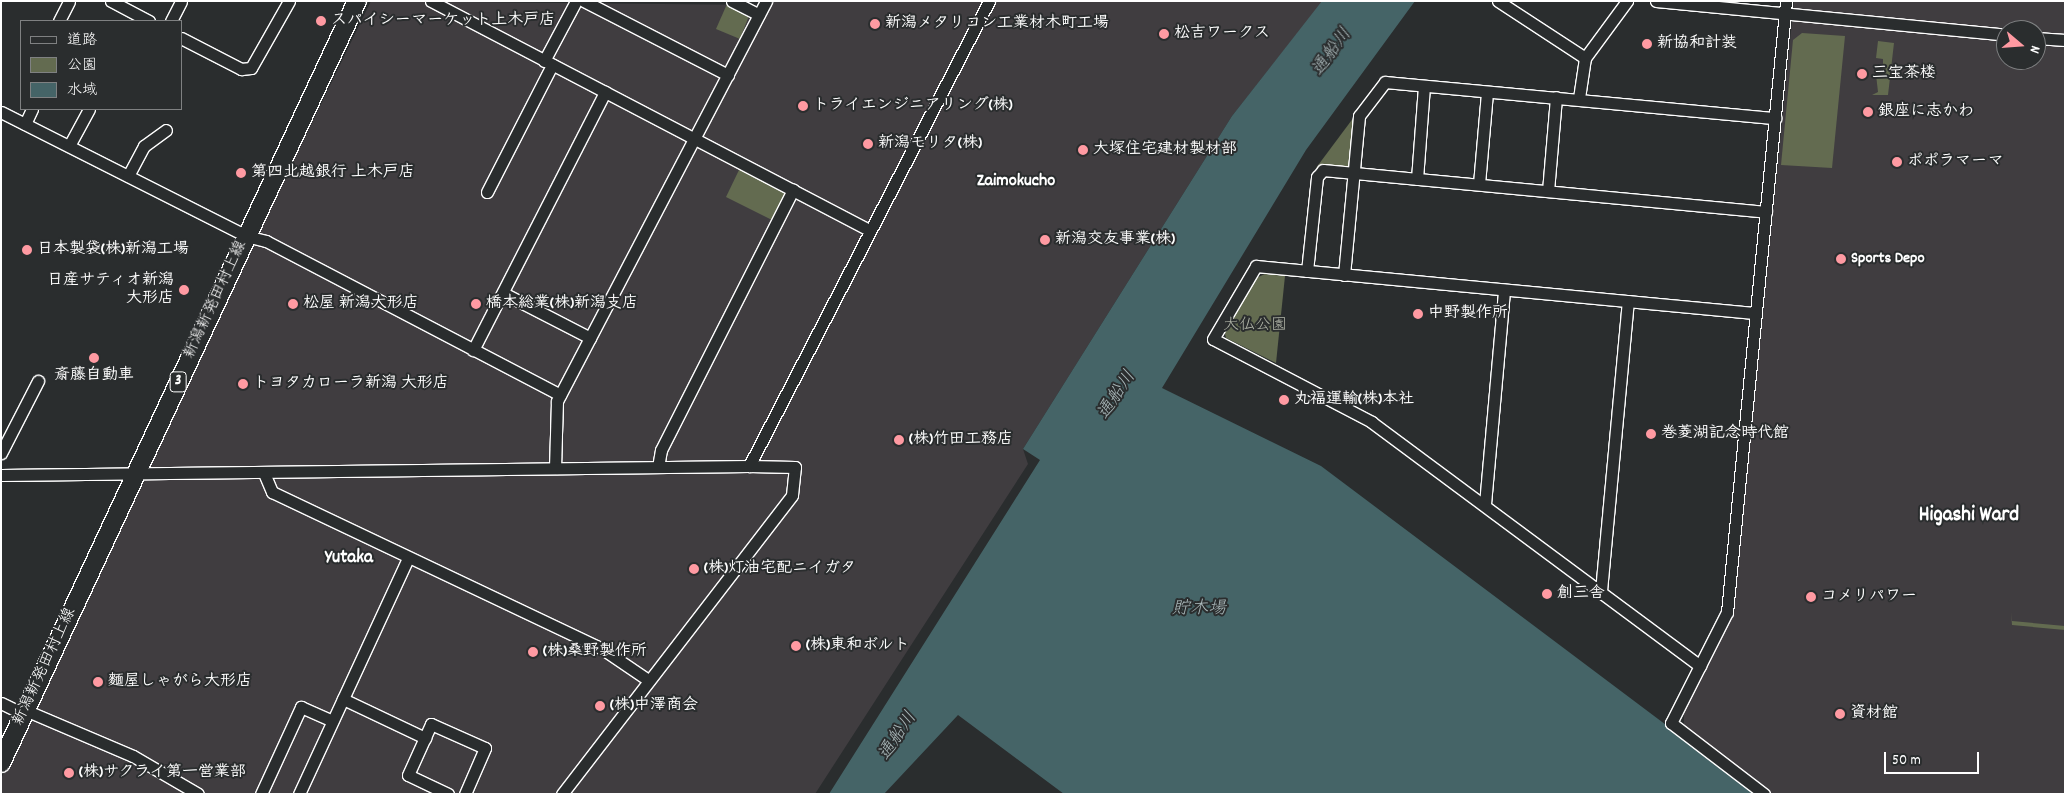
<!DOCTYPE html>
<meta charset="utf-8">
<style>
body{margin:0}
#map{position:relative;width:2066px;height:795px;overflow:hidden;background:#2a2d2e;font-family:Dekko,"Klee One",sans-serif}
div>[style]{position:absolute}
.built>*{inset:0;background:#403d40}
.green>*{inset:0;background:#636b50}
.water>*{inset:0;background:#456467}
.roads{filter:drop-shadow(1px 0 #fff) drop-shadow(-1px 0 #fff) drop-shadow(0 1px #fff) drop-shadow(0 -1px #fff)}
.minor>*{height:11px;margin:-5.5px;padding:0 5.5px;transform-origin:5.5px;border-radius:5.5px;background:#2a2d2e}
.primary>*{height:18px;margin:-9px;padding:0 9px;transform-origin:9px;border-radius:9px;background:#2a2d2e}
.dots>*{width:14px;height:14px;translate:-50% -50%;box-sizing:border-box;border:2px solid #2a2d2e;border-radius:50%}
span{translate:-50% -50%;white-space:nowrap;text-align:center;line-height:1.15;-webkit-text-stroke:4px #2a2d2e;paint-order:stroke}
.shield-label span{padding:1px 4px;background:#2a2d2e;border:1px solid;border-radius:4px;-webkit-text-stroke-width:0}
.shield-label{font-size:15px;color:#fff;font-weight:700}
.poi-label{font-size:16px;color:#fff;font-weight:700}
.left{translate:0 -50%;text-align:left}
.right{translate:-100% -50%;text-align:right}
.street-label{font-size:16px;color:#fff}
.park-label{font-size:16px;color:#b1b5a8}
.water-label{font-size:18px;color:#abb9bb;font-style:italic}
.neighbourhood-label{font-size:18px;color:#fff;font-weight:700}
.quarter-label{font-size:19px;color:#fff;font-weight:700}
.district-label{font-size:21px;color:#fff;font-weight:700}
.frame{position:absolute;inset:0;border:2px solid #fff;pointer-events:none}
.legend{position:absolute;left:20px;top:20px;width:162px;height:90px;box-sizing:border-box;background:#2a2d2e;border:1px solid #7f8182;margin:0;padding:6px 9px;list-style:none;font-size:15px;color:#fff}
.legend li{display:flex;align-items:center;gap:10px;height:25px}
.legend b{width:25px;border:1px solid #7f8182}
.north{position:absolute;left:1996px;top:20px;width:50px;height:50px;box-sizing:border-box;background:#2a2d2e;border:1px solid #7f8182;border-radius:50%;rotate:108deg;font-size:14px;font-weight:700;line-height:20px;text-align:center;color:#fff}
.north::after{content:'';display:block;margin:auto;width:18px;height:22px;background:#ff9aa2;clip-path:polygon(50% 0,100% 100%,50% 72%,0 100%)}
.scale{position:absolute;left:1884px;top:752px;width:95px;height:22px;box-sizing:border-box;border:2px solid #fff;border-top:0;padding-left:6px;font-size:15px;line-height:18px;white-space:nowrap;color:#fff;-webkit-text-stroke:4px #2a2d2e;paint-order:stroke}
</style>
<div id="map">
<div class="built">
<div style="clip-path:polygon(371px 1px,764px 5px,767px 1px,1323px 1px,1232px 116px,1023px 449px,1028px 464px,815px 794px,1px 794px,1px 779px,150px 456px)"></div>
<div style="clip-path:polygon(evenodd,1794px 1px,2065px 1px,2065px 794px,1772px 794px,1684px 730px,1684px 711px,1733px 615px,1794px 1px,2006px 30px,2036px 30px,2036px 60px,2006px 60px,2006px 30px)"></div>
</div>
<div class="green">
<div style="clip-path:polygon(727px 4px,750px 13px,740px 39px,716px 29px)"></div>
<div style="clip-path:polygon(1802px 33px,1845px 36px,1832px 168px,1781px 165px,1793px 40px)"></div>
<div style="clip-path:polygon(1878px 41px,1894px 43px,1888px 95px,1872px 95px,1878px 92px,1875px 66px,1883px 66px,1883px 59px,1876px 58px)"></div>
<div style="clip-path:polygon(1354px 117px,1349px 167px,1316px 168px)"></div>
<div style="clip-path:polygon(740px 168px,782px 189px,786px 197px,774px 221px,726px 197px)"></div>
<div style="clip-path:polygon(1265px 274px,1285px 276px,1276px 363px,1226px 338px,1224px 330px,1256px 278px)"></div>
<div style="clip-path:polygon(2011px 612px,2012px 621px,2065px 626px,2065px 630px,2012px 625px)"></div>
</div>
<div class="water">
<div style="clip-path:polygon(1322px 1px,1415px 1px,1306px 150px,1162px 388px,1321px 466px,1758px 794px,1064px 794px,958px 715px,884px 794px,829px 794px,1040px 460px,1023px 449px,1232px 116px)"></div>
</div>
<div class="roads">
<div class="minor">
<div style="left:111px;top:1px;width:43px;rotate:27.8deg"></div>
<div style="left:431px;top:1px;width:494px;rotate:27.6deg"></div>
<div style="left:584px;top:1px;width:162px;rotate:27.2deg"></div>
<div style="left:732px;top:1px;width:30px;rotate:27deg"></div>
<div style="left:1498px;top:1px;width:104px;rotate:33.2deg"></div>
<div style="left:1656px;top:1px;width:352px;rotate:5.5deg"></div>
<div style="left:59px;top:21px;width:22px;rotate:-63deg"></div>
<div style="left:171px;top:21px;width:22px;rotate:-63deg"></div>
<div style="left:181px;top:38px;width:68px;rotate:27.3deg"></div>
<div style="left:241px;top:69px;width:10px;rotate:-6deg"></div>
<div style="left:251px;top:68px;width:77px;rotate:-60.4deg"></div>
<div style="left:2036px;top:38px;width:29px;rotate:4deg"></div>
<div style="left:544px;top:61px;width:68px;rotate:-61.9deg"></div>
<div style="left:1579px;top:98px;width:40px;rotate:-81.5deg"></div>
<div style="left:1585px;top:58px;width:71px;rotate:-53.6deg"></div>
<div style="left:1px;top:112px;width:275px;rotate:26.8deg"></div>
<div style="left:246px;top:236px;width:21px;rotate:14deg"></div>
<div style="left:266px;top:241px;width:332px;rotate:27.6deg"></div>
<div style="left:25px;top:124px;width:17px;rotate:-65deg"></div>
<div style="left:69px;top:146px;width:42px;rotate:-61.6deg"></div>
<div style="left:128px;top:176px;width:34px;rotate:-62deg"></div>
<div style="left:144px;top:146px;width:27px;rotate:-36deg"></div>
<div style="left:1417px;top:179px;width:93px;rotate:-85.7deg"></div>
<div style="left:1479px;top:184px;width:92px;rotate:-85deg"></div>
<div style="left:1548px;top:191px;width:94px;rotate:-85.1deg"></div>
<div style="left:487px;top:192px;width:143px;rotate:-62.9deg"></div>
<div style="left:1307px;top:271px;width:95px;rotate:-83.9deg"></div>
<div style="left:1317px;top:177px;width:9px;rotate:-49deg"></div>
<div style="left:1323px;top:170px;width:445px;rotate:5.4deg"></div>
<div style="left:1344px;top:275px;width:160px;rotate:-84.6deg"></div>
<div style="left:1359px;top:116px;width:43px;rotate:-52.6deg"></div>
<div style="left:1385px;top:82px;width:392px;rotate:5.3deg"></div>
<div style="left:503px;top:293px;width:98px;rotate:27.3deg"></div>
<div style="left:473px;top:350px;width:290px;rotate:-62.9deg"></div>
<div style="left:1px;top:453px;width:81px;rotate:-62.8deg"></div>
<div style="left:658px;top:467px;width:17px;rotate:-80deg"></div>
<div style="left:661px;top:450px;width:292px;rotate:-63.1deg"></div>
<div style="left:555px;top:468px;width:67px;rotate:-88.3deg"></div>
<div style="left:557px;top:401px;width:451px;rotate:-62.4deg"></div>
<div style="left:264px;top:473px;width:21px;rotate:67deg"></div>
<div style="left:272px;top:492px;width:364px;rotate:25.4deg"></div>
<div style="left:601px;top:648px;width:57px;rotate:34.2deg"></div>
<div style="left:1px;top:475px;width:748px;rotate:-0.69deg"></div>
<div style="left:1485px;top:504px;width:215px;rotate:-84.9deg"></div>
<div style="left:1601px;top:591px;width:291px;rotate:-84.7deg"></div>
<div style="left:1700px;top:666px;width:409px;rotate:-143.4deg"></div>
<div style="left:1372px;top:422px;width:179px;rotate:-152.4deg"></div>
<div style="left:1213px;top:339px;width:85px;rotate:-59.5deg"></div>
<div style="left:1256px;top:266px;width:500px;rotate:5.39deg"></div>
<div style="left:343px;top:699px;width:91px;rotate:25.4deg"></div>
<div style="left:1px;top:703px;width:25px;rotate:26deg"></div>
<div style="left:25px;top:710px;width:117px;rotate:23.1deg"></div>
<div style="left:133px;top:756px;width:75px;rotate:30.3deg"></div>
<div style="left:261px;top:794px;width:96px;rotate:-65.3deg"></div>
<div style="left:301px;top:707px;width:34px;rotate:24deg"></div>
<div style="left:299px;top:794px;width:260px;rotate:-65.2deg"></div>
<div style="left:448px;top:794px;width:44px;rotate:-154.6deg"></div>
<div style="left:408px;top:775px;width:56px;rotate:-65.7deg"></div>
<div style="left:431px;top:724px;width:59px;rotate:24deg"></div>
<div style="left:485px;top:748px;width:50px;rotate:113.5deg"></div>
<div style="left:562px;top:794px;width:377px;rotate:-52.4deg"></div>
<div style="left:792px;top:495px;width:28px;rotate:-84deg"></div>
<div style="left:795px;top:467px;width:46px;rotate:-178.8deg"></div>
<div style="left:749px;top:466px;width:523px;rotate:-62.7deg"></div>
<div style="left:1764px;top:794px;width:117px;rotate:-142.6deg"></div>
<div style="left:1671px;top:723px;width:124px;rotate:-63.2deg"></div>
<div style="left:1727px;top:612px;width:614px;rotate:-84.48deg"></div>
</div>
<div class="primary">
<div style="left:1px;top:763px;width:841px;rotate:-64.96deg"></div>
</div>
</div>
<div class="dots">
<div style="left:321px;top:21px;background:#ff9aa2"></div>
<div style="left:875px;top:24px;background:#ff9aa2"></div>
<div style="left:1164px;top:34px;background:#ff9aa2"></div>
<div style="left:1647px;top:44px;background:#ff9aa2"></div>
<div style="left:1862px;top:74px;background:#ff9aa2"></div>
<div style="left:803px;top:106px;background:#ff9aa2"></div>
<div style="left:1868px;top:112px;background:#ff9aa2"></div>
<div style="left:868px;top:144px;background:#ff9aa2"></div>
<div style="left:1083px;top:150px;background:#ff9aa2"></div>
<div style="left:1897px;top:162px;background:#ff9aa2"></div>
<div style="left:241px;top:173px;background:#ff9aa2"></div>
<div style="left:1045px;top:240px;background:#ff9aa2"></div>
<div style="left:27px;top:250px;background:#ff9aa2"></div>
<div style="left:1841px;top:259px;background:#ff9aa2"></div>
<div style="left:184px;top:290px;background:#ff9aa2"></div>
<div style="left:293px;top:304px;background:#ff9aa2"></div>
<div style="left:476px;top:304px;background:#ff9aa2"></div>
<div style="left:1418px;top:314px;background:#ff9aa2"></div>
<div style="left:94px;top:358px;background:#ff9aa2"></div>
<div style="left:243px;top:384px;background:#ff9aa2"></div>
<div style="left:1284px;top:400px;background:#ff9aa2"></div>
<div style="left:1651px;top:434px;background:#ff9aa2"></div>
<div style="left:899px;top:440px;background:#ff9aa2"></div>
<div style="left:694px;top:569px;background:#ff9aa2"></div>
<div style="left:1547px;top:594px;background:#ff9aa2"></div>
<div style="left:1811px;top:597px;background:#ff9aa2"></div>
<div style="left:796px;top:646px;background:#ff9aa2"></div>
<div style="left:533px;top:652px;background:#ff9aa2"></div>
<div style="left:98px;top:682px;background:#ff9aa2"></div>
<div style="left:600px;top:706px;background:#ff9aa2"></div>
<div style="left:1840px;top:714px;background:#ff9aa2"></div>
<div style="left:69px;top:773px;background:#ff9aa2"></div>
</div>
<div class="shield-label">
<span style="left:178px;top:382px">3</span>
</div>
<div class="poi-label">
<span class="left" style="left:331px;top:21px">スパイシーマーケット上木戸店</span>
<span class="left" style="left:885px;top:24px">新潟メタリコン工業材木町工場</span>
<span class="left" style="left:1174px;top:34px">松吉ワークス</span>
<span class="left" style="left:1657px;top:44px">新協和計装</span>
<span class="left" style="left:1872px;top:74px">三宝茶楼</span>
<span class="left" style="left:813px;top:106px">トライエンジニアリング(株)</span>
<span class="left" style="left:1878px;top:112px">銀座に志かわ</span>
<span class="left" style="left:878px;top:144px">新潟モリタ(株)</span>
<span class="left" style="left:1093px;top:150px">大塚住宅建材製材部</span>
<span class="left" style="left:1907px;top:162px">ポポラマーマ</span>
<span class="left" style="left:251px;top:173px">第四北越銀行 上木戸店</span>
<span class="left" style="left:1055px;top:240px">新潟交友事業(株)</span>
<span class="left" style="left:37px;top:250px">日本製袋(株)新潟工場</span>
<span class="left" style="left:1851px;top:259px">Sports Depo</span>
<span class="right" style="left:174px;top:290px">日産サティオ新潟<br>大形店</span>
<span class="left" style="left:303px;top:304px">松屋 新潟大形店</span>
<span class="left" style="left:486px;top:304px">橋本総業(株)新潟支店</span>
<span class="left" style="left:1428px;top:314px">中野製作所</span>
<span style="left:94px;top:376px">斎藤自動車</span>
<span class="left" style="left:253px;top:384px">トヨタカローラ新潟 大形店</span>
<span class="left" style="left:1294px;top:400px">丸福運輸(株)本社</span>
<span class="left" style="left:1661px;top:434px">巻菱湖記念時代館</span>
<span class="left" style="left:909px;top:440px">(株)竹田工務店</span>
<span class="left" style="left:704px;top:569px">(株)灯油宅配ニイガタ</span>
<span class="left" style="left:1557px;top:594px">創三舎</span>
<span class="left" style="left:1821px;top:597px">コメリパワー</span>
<span class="left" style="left:806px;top:646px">(株)東和ボルト</span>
<span class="left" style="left:543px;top:652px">(株)桑野製作所</span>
<span class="left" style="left:108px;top:682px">麵屋しゃがら大形店</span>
<span class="left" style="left:610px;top:706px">(株)中澤商会</span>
<span class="left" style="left:1850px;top:714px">資材館</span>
<span class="left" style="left:79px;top:773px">(株)サクライ第一営業部</span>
</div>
<div class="street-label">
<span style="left:216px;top:300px;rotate:-65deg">新潟新発田村上線</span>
<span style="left:45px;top:667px;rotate:-65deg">新潟新発田村上線</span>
</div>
<div class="park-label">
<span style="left:1255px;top:326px">大仏公園</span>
</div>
<div class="water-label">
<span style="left:1333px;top:53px;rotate:-54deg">通船川</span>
<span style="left:1118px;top:396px;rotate:-57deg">通船川</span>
<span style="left:1199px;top:610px">貯木場</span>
<span style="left:899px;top:737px;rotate:-57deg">通船川</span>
</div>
<div class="neighbourhood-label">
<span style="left:1016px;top:182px">Zaimokucho</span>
</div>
<div class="quarter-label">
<span style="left:349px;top:559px">Yutaka</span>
</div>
<div class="district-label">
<span style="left:1969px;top:516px">Higashi Ward</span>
</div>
<div class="frame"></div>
<ul class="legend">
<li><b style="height:6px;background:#2a2d2e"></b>道路</li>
<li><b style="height:14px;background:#636b50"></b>公園</li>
<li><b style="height:14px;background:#456467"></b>水域</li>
</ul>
<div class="north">N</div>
<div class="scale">50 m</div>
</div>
